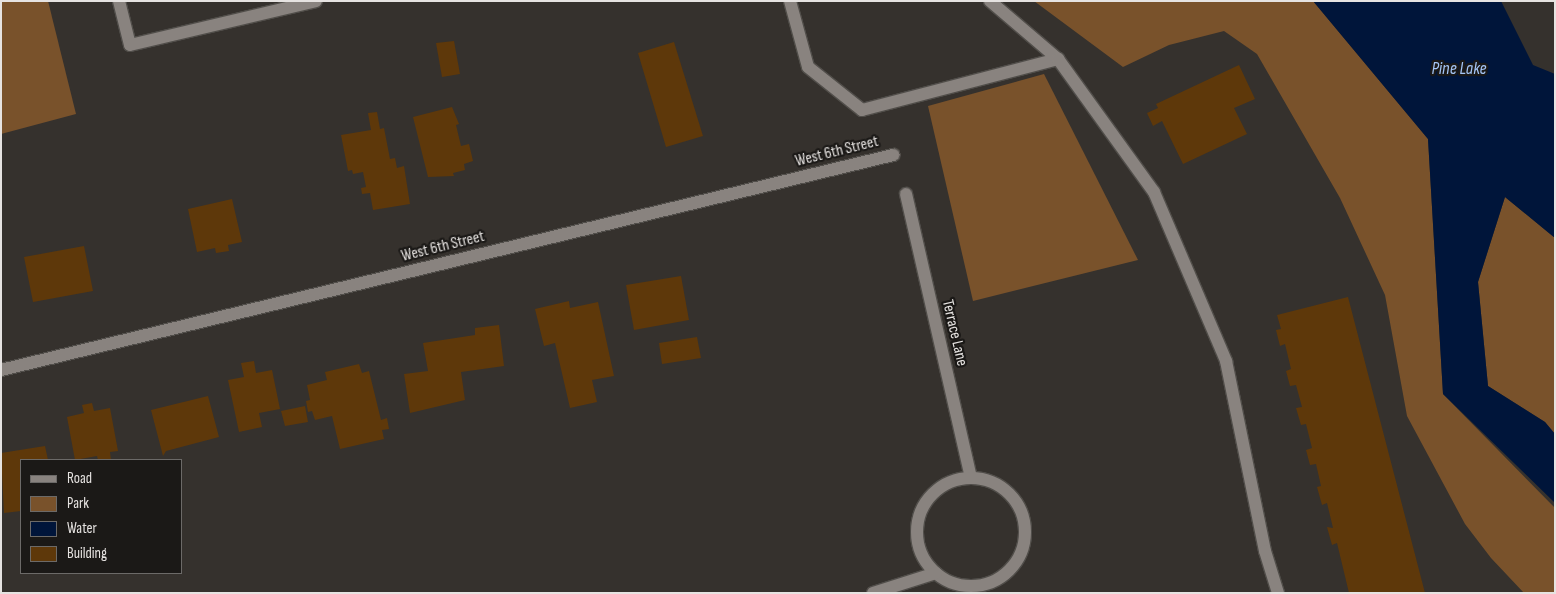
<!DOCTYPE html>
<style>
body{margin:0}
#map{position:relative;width:1556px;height:594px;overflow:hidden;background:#35312d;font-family:"Sofia Sans Condensed",sans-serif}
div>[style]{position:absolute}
.green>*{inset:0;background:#79522b}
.water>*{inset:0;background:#00153a}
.building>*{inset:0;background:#5e380a}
.roads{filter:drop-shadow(1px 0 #514e4a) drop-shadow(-1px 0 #514e4a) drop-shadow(0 1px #514e4a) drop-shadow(0 -1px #514e4a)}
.minor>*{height:12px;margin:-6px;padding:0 6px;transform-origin:6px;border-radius:6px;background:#89837f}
.minor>.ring{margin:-6px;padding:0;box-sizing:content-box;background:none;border:12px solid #89837f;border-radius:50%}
span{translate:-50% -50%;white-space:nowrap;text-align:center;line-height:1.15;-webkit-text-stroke:4.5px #1b1917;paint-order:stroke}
.street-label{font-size:16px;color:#e6e3e1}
.water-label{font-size:18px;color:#a4c5f5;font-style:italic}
.frame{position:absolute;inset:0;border:2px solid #e6e3e1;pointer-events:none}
.legend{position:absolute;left:20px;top:459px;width:162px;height:115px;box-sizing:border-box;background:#1b1917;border:1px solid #6c6a68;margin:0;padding:6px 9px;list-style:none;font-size:15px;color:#e6e3e1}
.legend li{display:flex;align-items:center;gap:10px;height:25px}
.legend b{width:25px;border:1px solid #6c6a68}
</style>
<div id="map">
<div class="green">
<div style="clip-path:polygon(1px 1px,48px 1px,76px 114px,1px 134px)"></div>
<div style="clip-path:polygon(1034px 1px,1313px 1px,1428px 139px,1443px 394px,1555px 508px,1555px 593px,1524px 593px,1491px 558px,1465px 524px,1407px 416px,1385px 295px,1340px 198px,1257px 54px,1224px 31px,1169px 45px,1123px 67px)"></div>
<div style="clip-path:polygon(1044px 74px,1138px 260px,973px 301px,928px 106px)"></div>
<div style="clip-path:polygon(1505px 197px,1555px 238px,1555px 434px,1545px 422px,1488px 386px,1478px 282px)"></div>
</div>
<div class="water">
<div style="clip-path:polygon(1313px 1px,1501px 1px,1533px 65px,1555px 74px,1555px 238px,1505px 197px,1478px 282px,1488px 386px,1545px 422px,1555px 434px,1555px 503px,1443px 394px,1428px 139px)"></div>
</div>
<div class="building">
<div style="clip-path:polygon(454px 41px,460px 74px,442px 77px,436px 43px)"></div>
<div style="clip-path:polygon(674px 42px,703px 136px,666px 147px,638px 53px)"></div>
<div style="clip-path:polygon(1239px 65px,1255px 99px,1234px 108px,1247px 134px,1183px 164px,1162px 121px,1153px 126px,1147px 113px,1158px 108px,1156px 104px)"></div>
<div style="clip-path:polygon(452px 107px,459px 124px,456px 125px,461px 146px,469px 144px,473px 161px,464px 164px,465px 170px,453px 173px,454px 176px,428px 177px,413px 117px)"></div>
<div style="clip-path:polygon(377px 112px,380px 129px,384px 128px,390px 159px,395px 158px,397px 168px,404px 166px,410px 204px,373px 210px,370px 193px,362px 194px,361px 188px,366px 187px,363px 172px,353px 174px,352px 170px,348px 171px,341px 135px,371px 130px,368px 113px)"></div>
<div style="clip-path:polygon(232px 199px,242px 242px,228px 245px,229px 251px,216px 253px,215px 248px,197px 252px,188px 209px)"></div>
<div style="clip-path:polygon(84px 246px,93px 291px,33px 302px,24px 257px)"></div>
<div style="clip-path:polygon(681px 276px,689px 320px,634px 330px,626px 285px)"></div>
<div style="clip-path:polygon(1348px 297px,1425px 593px,1349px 593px,1337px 543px,1332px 545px,1327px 527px,1333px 528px,1327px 503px,1322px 505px,1317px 487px,1321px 486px,1316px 464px,1310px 465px,1306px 450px,1312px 448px,1306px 424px,1301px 425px,1296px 408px,1302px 407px,1296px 385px,1290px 386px,1286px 371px,1291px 369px,1285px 344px,1280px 346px,1276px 330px,1281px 329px,1277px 315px)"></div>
<div style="clip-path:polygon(569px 301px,570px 308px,598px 302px,614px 376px,592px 380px,597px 402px,570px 408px,555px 343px,544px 346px,535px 309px)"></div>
<div style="clip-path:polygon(499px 325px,504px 366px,461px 372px,465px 400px,410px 413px,404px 374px,428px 371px,423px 343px,475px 335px,475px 328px)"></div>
<div style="clip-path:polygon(697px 337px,701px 358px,662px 364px,659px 343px)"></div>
<div style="clip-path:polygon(254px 361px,256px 373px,272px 370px,280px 409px,259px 413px,262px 427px,239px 432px,228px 380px,244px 377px,241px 363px)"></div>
<div style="clip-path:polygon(359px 364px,362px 373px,369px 371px,381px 420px,387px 418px,389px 429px,382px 430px,384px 439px,340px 449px,332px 416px,315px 420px,312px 411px,308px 412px,306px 401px,310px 400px,307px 385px,327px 380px,325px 372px)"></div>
<div style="clip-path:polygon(208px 396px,219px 437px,166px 451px,163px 456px,151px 410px)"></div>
<div style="clip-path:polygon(92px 403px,94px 411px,110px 408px,118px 451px,110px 452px,111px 460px,98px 460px,97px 456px,75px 460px,67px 417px,84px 413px,82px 405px)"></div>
<div style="clip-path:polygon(305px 406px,308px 422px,285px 426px,281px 411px)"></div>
<div style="clip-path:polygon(45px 446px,48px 460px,21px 460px,21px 511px,4px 513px,1px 453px)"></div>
</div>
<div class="roads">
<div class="minor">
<div style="left:119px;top:1px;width:45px;rotate:76deg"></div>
<div style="left:130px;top:45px;width:191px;rotate:-13.3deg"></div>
<div style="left:790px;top:1px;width:68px;rotate:74.7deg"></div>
<div style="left:808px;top:67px;width:69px;rotate:38.5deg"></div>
<div style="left:862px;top:110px;width:203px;rotate:-14.6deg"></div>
<div style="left:990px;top:1px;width:89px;rotate:40.5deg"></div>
<div style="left:1058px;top:59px;width:164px;rotate:54.2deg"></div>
<div style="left:1154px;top:192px;width:184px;rotate:66.9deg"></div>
<div style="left:1226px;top:361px;width:194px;rotate:78.4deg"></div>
<div style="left:1265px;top:551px;width:44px;rotate:72.8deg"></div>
<div style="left:906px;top:194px;width:291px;rotate:77.1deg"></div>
<div style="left:1px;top:370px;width:918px;rotate:-13.55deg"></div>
<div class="ring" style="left:917px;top:478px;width:96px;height:96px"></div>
<div style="left:873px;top:593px;width:66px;rotate:-17.6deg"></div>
</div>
</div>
<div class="street-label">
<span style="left:837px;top:152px;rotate:-14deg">West 6th Street</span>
<span style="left:443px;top:247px;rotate:-14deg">West 6th Street</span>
<span style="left:954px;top:333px;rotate:77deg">Terrace Lane</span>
</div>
<div class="water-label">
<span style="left:1459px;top:69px">Pine Lake</span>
</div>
<div class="frame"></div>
<ul class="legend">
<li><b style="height:6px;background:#89837f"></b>Road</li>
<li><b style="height:14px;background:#79522b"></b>Park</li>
<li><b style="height:14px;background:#00153a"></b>Water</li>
<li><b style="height:14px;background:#5e380a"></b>Building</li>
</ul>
</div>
